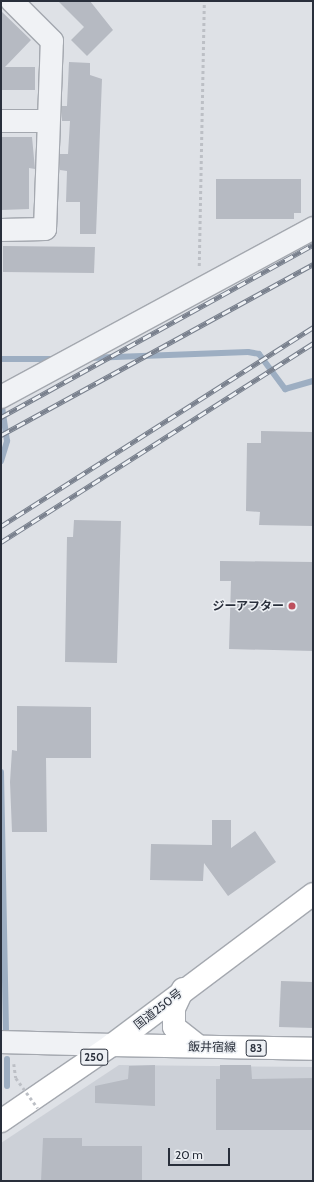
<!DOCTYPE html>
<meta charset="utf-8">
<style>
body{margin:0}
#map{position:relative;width:314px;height:1182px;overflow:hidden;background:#dee1e6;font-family:Cabin,"Noto Sans JP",sans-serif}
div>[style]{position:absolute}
.built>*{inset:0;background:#ccd0d7}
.stream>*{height:6px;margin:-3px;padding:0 3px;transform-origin:3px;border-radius:3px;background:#9daec2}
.building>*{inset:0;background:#b6bac2}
.path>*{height:2.5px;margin-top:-1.25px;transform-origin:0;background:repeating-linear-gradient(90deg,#bcbfc5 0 3px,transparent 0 6px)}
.roads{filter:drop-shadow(1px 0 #a4a8af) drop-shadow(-1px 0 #a4a8af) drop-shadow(0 1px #a4a8af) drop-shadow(0 -1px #a4a8af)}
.street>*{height:22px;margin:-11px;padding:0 11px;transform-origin:11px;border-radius:11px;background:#f0f2f5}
.primary>*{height:22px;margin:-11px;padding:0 11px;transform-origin:11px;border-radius:11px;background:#fff}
.highway>*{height:22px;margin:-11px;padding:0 11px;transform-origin:11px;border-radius:11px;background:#fff}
.rail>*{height:4.5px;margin-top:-2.25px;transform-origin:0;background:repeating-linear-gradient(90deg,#edf0f4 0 9px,#79808d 0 18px);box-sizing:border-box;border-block:1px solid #79808d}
.path-bridge>*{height:2.5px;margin-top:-1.25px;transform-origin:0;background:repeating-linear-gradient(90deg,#bcbfc5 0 3px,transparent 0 6px)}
.dots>*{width:11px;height:11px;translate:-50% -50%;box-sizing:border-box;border:2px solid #edf0f4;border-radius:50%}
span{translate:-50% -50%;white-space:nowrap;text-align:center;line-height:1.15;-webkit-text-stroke:3px #edf0f4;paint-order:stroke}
.shield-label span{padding:1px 3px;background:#edf0f4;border:1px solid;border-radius:3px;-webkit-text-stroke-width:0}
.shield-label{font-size:11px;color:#292f3b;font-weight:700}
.poi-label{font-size:12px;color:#292f3b;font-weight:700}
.right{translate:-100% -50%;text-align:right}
.street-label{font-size:12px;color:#292f3b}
.frame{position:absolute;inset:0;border:2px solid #292f3b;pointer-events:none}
.scale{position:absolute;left:168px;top:1148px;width:62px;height:18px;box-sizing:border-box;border:2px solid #292f3b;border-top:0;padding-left:5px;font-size:12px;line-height:14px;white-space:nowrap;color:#292f3b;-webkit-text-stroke:3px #edf0f4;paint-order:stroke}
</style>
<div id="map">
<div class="built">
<div style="clip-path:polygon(119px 1065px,313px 1067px,313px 1181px,1px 1181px,1px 1143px)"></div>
</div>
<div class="stream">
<div style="left:89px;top:358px;width:159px;rotate:-2.2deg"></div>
<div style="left:248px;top:352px;width:11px;rotate:10deg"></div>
<div style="left:259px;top:354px;width:44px;rotate:53.4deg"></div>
<div style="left:285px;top:389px;width:29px;rotate:-16deg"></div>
<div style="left:1px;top:359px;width:54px"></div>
<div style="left:1px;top:461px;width:21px;rotate:-73deg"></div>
<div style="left:7px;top:441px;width:41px;rotate:-98.3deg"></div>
<div style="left:1px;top:772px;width:262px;rotate:88.9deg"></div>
<div style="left:7px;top:1059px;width:27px;rotate:90deg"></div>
</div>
<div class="building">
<div style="clip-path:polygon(58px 1px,90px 1px,113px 30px,87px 56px,71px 40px,84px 27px)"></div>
<div style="clip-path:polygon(1px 11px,31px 40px,5px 67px,35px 67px,35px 90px,1px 90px)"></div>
<div style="clip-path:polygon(69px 62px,90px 63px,90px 75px,102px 79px,96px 234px,80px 234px,80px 202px,66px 202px,67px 171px,60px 170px,60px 154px,68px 154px,70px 121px,62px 121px,62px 106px,67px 106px)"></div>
<div style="clip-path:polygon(1px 137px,32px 137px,35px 169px,29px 168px,29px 209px,1px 210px)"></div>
<div style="clip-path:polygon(216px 179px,301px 179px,301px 213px,294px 213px,294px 219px,216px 219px)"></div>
<div style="clip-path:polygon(3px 246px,95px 247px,94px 273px,3px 272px)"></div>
<div style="clip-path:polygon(261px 431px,313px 432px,313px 526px,259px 525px,260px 512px,246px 511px,247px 443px,261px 443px)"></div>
<div style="clip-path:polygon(74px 520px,121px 521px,117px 663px,65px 662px,67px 537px,73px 537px)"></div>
<div style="clip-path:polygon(220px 561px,313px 562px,313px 651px,229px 649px,231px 581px,220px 581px)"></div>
<div style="clip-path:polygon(17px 706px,91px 707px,91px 758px,46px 758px,47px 832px,12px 832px,10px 782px,12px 750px,17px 751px)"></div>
<div style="clip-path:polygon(212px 820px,231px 820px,231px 848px,255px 831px,276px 862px,228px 896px,204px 863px,203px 881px,150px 880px,151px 844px,212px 845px)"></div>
<div style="clip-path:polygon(281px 981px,313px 982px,313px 1028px,279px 1027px)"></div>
<div style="clip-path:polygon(155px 1065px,155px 1106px,95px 1103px,95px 1086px,128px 1079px,129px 1066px)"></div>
<div style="clip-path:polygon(220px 1065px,251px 1065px,252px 1079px,313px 1078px,313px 1130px,216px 1130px,216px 1079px,220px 1079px)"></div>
<div style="clip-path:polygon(43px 1138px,82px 1138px,82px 1146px,142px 1146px,142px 1181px,41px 1181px)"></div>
</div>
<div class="path">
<div style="left:199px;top:266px;width:265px;rotate:-88.9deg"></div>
<div style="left:14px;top:1064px;width:14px;rotate:82deg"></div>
</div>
<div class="roads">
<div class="street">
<div style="left:1px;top:121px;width:47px"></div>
<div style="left:1px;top:230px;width:44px;rotate:-1.3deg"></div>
<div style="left:45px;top:229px;width:188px;rotate:-87.9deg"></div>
<div style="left:52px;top:41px;width:57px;rotate:-135deg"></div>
<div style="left:1px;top:397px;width:355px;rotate:-28.4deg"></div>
<div style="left:1px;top:1042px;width:111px;rotate:1.5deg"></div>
</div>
<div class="primary">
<div style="left:183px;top:989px;width:21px;rotate:115deg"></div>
<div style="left:174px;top:1008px;width:19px;rotate:90deg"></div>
<div style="left:174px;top:1027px;width:31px;rotate:38deg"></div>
<div style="left:112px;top:1045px;width:201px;rotate:1.1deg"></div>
</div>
<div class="highway">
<div style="left:1px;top:1121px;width:135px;rotate:-34.4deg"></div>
<div style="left:112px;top:1045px;width:251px;rotate:-36.9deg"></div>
</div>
</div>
<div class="rail">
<div style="left:1px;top:417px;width:356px;rotate:-28.9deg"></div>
<div style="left:1px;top:435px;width:356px;rotate:-28.7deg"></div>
<div style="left:1px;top:526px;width:370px;rotate:-32.5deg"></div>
<div style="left:1px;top:542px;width:370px;rotate:-32.5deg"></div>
</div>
<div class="path-bridge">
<div style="left:16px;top:1078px;width:37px;rotate:54deg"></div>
</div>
<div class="dots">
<div style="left:292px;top:606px;background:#bd505d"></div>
</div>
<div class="shield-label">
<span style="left:256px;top:1048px">83</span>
<span style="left:94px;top:1057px">250</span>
</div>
<div class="poi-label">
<span class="right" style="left:284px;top:606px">ジーアフター</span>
</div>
<div class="street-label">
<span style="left:158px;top:1009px;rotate:-38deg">国道250号</span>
<span style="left:212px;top:1047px;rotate:1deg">飯井宿線</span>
</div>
<div class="frame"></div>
<div class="scale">20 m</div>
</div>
